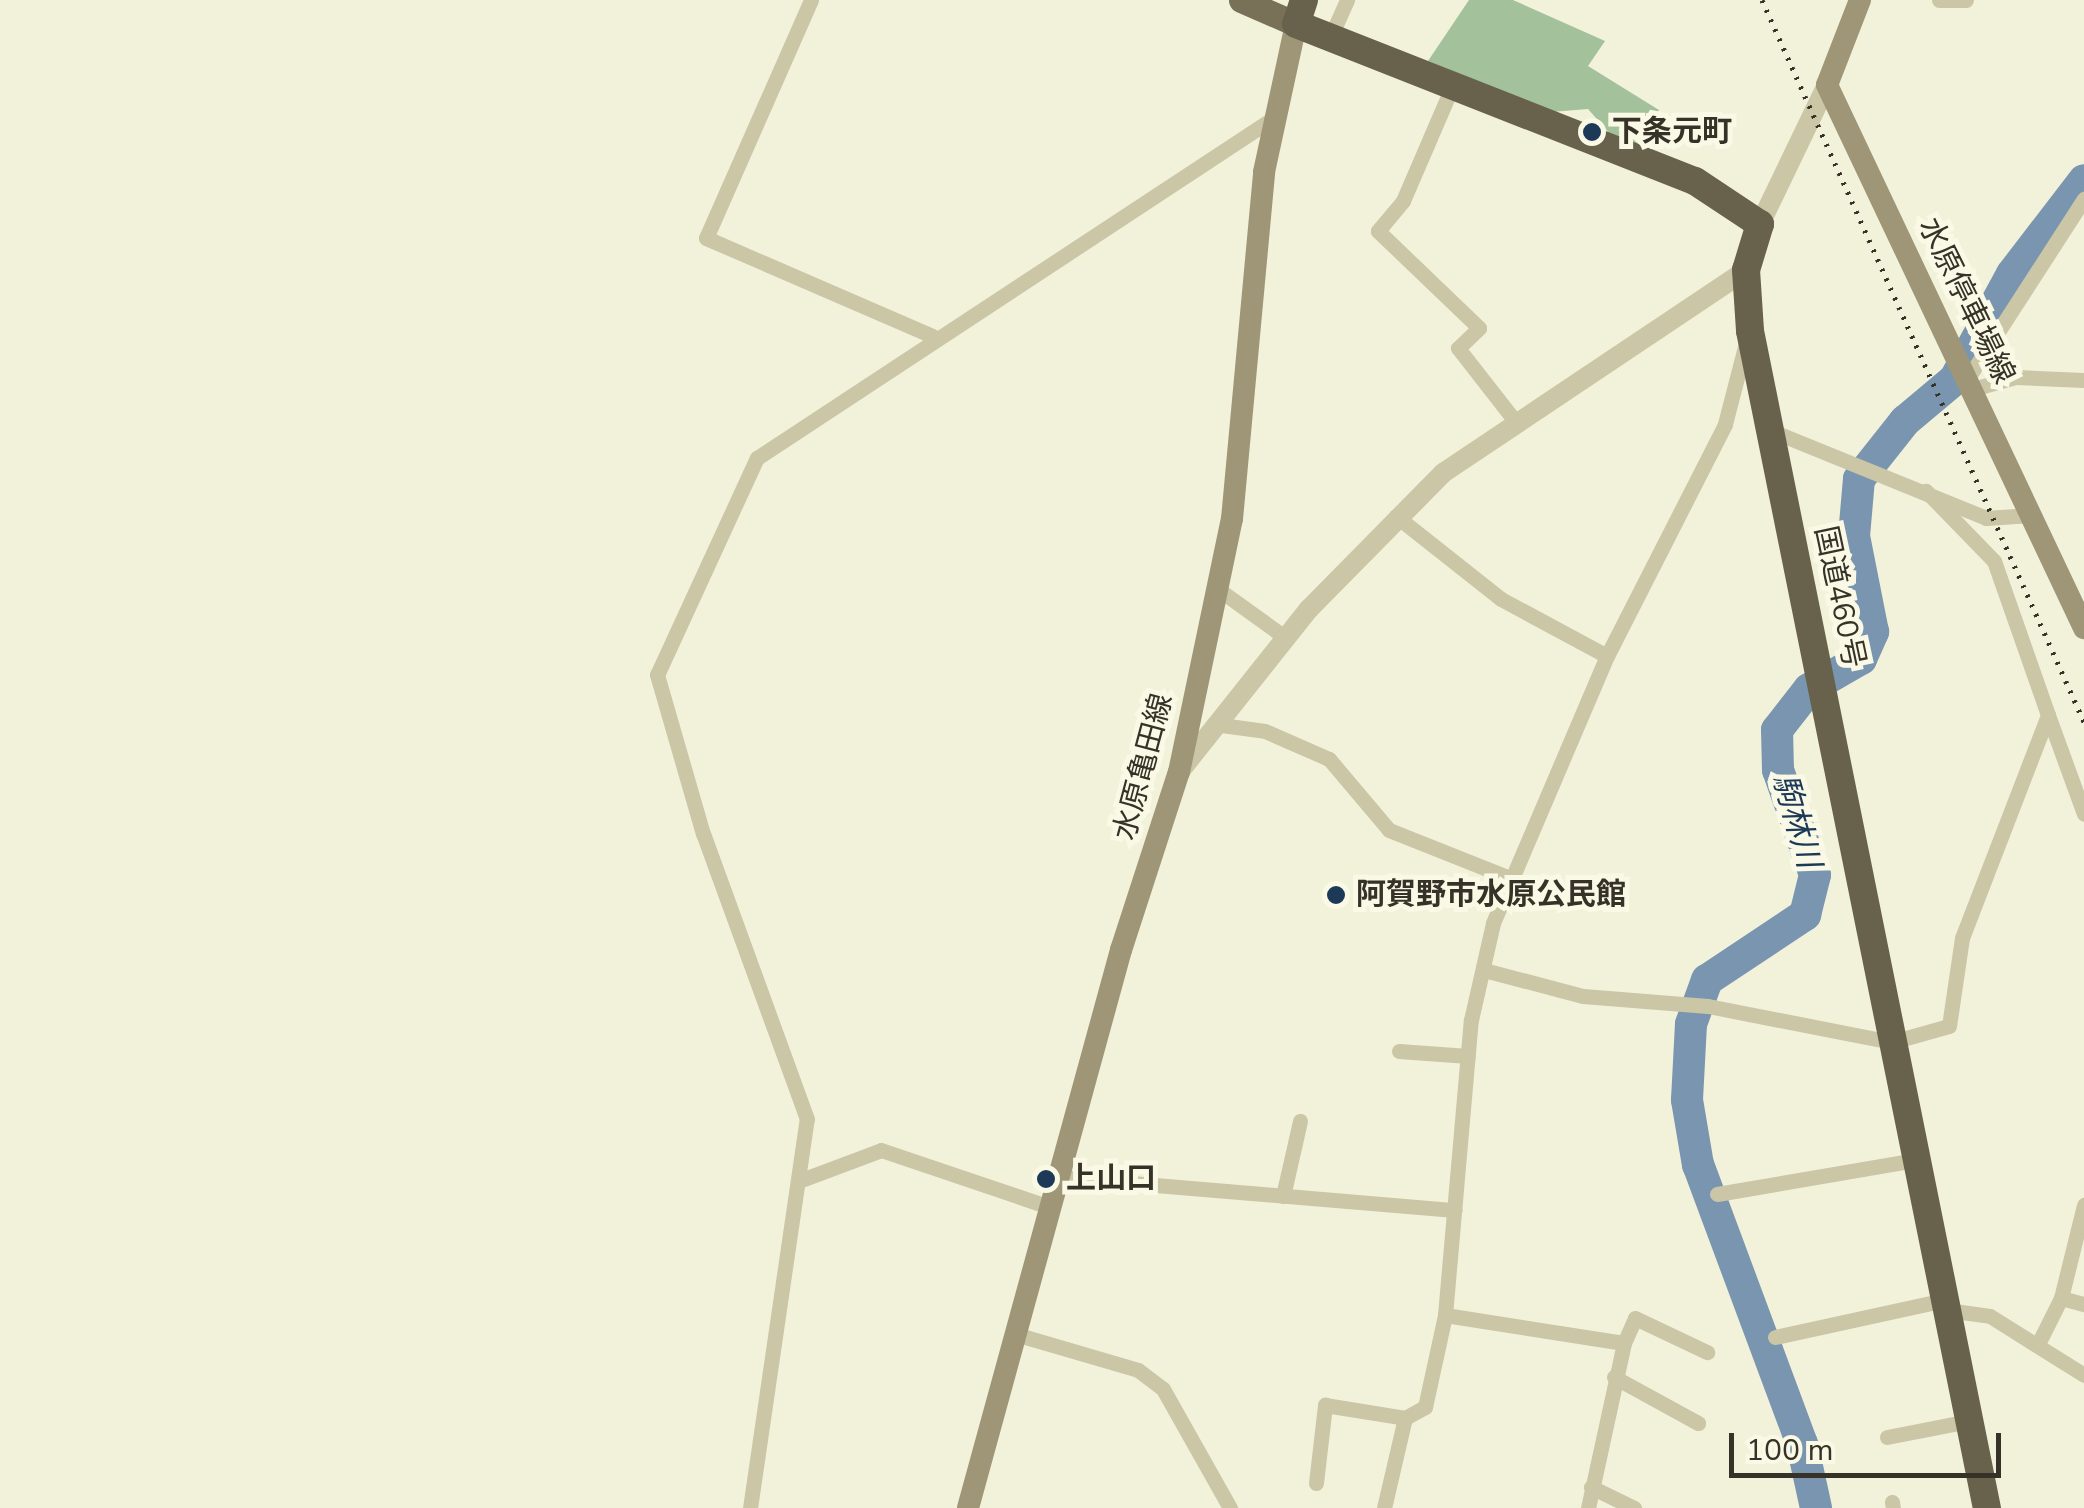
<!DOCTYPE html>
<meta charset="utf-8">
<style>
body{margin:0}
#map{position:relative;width:2084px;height:1508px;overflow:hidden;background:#f2f1da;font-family:"Nunito Sans","Noto Sans JP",sans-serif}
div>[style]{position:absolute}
.green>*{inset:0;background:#a3c19a}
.river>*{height:32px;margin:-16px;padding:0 16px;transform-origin:16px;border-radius:16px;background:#7995af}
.minor>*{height:15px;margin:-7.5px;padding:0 7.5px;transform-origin:7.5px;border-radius:7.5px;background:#cac6a6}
.tertiary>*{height:20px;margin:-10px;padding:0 10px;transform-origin:10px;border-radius:10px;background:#cac6a6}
.secondary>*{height:22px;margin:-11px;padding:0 11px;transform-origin:11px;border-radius:11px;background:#9e9677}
.primary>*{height:25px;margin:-12.5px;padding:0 12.5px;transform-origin:12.5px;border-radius:12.5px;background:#787158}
.trunk>*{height:28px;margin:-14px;padding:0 14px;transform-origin:14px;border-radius:14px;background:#68614b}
.rail>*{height:5px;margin-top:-2.5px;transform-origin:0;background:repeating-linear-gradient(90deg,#363227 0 2.5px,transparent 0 10.5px)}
.dots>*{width:28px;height:28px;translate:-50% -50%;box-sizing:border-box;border:5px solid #f9f9e6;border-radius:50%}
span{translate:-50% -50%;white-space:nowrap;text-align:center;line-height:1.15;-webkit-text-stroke:10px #f9f9e6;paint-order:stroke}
.poi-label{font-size:30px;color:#363227;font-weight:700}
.left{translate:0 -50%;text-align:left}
.street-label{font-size:30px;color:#363227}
.water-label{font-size:32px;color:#1c3958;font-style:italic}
.scale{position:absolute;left:1729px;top:1433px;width:272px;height:45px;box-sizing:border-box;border:5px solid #363227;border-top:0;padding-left:12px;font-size:30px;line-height:35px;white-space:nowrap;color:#363227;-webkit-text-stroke:8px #f9f9e6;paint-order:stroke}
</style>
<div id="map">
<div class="green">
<div style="clip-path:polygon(1469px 0,1513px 0,1605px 41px,1588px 66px,1659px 110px,1638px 144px,1611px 135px,1588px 109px,1551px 112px,1428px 61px)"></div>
</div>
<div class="river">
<div style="left:1816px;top:1508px;width:66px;rotate:-102.3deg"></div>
<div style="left:1802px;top:1444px;width:298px;rotate:-110.4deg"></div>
<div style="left:1698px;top:1165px;width:66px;rotate:-99.6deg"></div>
<div style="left:1687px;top:1100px;width:76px;rotate:-87deg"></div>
<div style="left:1691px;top:1024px;width:47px;rotate:-70deg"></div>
<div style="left:1707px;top:980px;width:118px;rotate:-33.6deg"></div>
<div style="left:1805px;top:915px;width:41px;rotate:-76deg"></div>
<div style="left:1815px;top:875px;width:111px;rotate:-109.4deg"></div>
<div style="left:1778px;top:770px;width:40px;rotate:-91.4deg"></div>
<div style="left:1777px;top:730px;width:52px;rotate:-52deg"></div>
<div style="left:1809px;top:689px;width:60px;rotate:-30deg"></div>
<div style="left:1861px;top:659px;width:30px;rotate:-66deg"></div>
<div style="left:1873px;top:632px;width:98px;rotate:-101.2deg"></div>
<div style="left:1854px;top:536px;width:57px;rotate:-85deg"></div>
<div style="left:1859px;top:479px;width:74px;rotate:-51.6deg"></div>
<div style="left:1905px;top:421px;width:65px;rotate:-40deg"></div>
<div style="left:1955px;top:379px;width:119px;rotate:-61.5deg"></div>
<div style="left:2012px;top:274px;width:118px;rotate:-52.5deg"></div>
</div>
<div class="minor">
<div style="left:811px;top:0;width:260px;rotate:113.8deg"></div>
<div style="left:706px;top:238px;width:247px;rotate:23.4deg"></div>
<div style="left:1939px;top:0;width:27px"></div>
<div style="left:1330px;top:38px;width:42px;rotate:-65.9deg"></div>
<div style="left:1452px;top:87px;width:124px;rotate:113.3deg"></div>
<div style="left:1403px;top:201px;width:39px;rotate:130deg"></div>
<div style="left:1378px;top:231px;width:140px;rotate:43.8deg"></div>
<div style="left:1479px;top:328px;width:29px;rotate:136deg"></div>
<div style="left:1458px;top:348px;width:93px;rotate:52deg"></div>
<div style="left:1970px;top:375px;width:210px;rotate:-57.1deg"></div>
<div style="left:1976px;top:388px;width:41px;rotate:-15.4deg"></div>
<div style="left:2016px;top:377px;width:68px;rotate:2.5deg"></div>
<div style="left:1772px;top:431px;width:231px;rotate:22.1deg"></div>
<div style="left:1986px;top:518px;width:45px;rotate:-3.8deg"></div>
<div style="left:1396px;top:516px;width:134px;rotate:38.3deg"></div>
<div style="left:1501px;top:599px;width:120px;rotate:28.3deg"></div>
<div style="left:1218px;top:589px;width:84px;rotate:35.8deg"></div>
<div style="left:2048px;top:715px;width:105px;rotate:70deg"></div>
<div style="left:1214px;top:724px;width:51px;rotate:7.8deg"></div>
<div style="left:1265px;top:731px;width:70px;rotate:23.6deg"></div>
<div style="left:1329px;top:759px;width:93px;rotate:49.8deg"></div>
<div style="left:1389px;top:830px;width:132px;rotate:21.7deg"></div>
<div style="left:1484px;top:970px;width:102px;rotate:14.7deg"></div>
<div style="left:1583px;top:996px;width:125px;rotate:4.6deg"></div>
<div style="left:1708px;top:1006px;width:187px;rotate:11.1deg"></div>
<div style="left:1892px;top:1042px;width:59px;rotate:-15.7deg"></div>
<div style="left:1949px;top:1026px;width:89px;rotate:-81.6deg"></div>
<div style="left:1962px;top:938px;width:239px;rotate:-68.9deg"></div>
<div style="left:2048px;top:715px;width:163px;rotate:-109.3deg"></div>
<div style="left:1994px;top:561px;width:98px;rotate:-134.2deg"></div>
<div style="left:1399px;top:1051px;width:69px;rotate:4.1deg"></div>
<div style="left:1060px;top:1177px;width:396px;rotate:4.8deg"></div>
<div style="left:804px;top:1179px;width:82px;rotate:-20.6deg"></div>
<div style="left:881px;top:1150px;width:181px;rotate:18.7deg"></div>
<div style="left:1717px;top:1194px;width:202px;rotate:-9.7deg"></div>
<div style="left:1283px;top:1196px;width:77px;rotate:-77.2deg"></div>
<div style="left:2061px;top:1298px;width:24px;rotate:15deg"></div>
<div style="left:1947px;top:1310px;width:43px;rotate:7.9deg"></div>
<div style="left:1990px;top:1316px;width:111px;rotate:32.1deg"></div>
<div style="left:1445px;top:1315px;width:181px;rotate:8.9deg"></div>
<div style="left:1624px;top:1343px;width:169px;rotate:102.3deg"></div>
<div style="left:1015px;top:1334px;width:128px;rotate:16.3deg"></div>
<div style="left:1138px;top:1370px;width:31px;rotate:37deg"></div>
<div style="left:1163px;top:1389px;width:137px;rotate:60.6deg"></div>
<div style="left:1775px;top:1337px;width:173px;rotate:-12.3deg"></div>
<div style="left:1624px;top:1343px;width:27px;rotate:-66deg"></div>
<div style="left:1635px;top:1318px;width:80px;rotate:25.3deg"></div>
<div style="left:2038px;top:1344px;width:51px;rotate:-63.4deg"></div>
<div style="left:2061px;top:1298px;width:96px;rotate:-76.1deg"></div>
<div style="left:1614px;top:1377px;width:96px;rotate:28.7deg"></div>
<div style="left:1887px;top:1437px;width:84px;rotate:-11deg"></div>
<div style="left:1316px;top:1483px;width:79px;rotate:-83.4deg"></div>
<div style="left:1325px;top:1405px;width:81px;rotate:9.2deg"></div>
<div style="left:1405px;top:1418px;width:23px;rotate:-29deg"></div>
<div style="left:1425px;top:1407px;width:94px;rotate:-77.7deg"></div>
<div style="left:1445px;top:1315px;width:296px;rotate:-85deg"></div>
<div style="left:1471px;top:1020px;width:99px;rotate:-77.2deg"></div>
<div style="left:1493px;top:923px;width:290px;rotate:-66.9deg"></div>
<div style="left:1607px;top:656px;width:260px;rotate:-63deg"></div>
<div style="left:1725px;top:424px;width:92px;rotate:-75.5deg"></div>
<div style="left:1591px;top:1487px;width:48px;rotate:26deg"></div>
<div style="left:1892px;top:1502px;width:6px;rotate:81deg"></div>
<div style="left:750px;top:1508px;width:393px;rotate:-81.7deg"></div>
<div style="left:807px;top:1119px;width:303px;rotate:-110deg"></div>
<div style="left:703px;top:834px;width:166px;rotate:-106.1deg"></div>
<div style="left:657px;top:675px;width:239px;rotate:-65.3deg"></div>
<div style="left:757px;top:458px;width:617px;rotate:-33.36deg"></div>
<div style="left:1384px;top:1508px;width:92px;rotate:-76.9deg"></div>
</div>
<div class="tertiary">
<div style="left:1760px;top:224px;width:154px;rotate:-64.3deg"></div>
<div style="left:1180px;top:771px;width:207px;rotate:-51.5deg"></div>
<div style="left:1309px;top:609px;width:191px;rotate:-45.4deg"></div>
<div style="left:1443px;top:473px;width:365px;rotate:-33.8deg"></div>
</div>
<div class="secondary">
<div style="left:1860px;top:0;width:91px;rotate:111.2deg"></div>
<div style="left:1827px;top:85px;width:601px;rotate:64.67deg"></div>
<div style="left:968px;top:1508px;width:579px;rotate:-74.67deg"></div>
<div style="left:1121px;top:950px;width:187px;rotate:-72deg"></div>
<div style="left:1179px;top:772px;width:258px;rotate:-78.2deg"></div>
<div style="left:1232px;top:519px;width:348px;rotate:-84.7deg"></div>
<div style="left:1264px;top:172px;width:151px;rotate:-77.8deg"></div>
</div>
<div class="primary">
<div style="left:1241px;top:0;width:60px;rotate:23.6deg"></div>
</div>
<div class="trunk">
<div style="left:1304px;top:0;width:25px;rotate:108deg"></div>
<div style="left:1296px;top:24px;width:429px;rotate:21.5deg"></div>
<div style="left:1695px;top:181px;width:78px;rotate:33.5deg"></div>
<div style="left:1760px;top:224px;width:48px;rotate:106.9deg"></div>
<div style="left:1746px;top:270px;width:61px;rotate:86.2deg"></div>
<div style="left:1750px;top:331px;width:1201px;rotate:78.62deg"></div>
</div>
<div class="rail">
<div style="left:1762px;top:0;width:791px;rotate:65.96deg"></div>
</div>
<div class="dots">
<div style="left:1592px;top:132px;background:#1c3958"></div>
<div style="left:1336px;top:895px;background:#1c3958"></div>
<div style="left:1046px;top:1179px;background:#1c3958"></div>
</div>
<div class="poi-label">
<span class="left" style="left:1612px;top:132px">下条元町</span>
<span class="left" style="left:1356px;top:895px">阿賀野市水原公民館</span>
<span class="left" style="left:1066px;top:1179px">上山口</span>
</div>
<div class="street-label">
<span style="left:1966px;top:301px;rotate:64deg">水原停車場線</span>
<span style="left:1839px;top:597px;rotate:78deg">国道460号</span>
<span style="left:1144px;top:767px;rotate:-75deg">水原亀田線</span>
</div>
<div class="water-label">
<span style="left:1796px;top:821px;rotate:74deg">駒林川</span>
</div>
<div class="scale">100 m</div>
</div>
